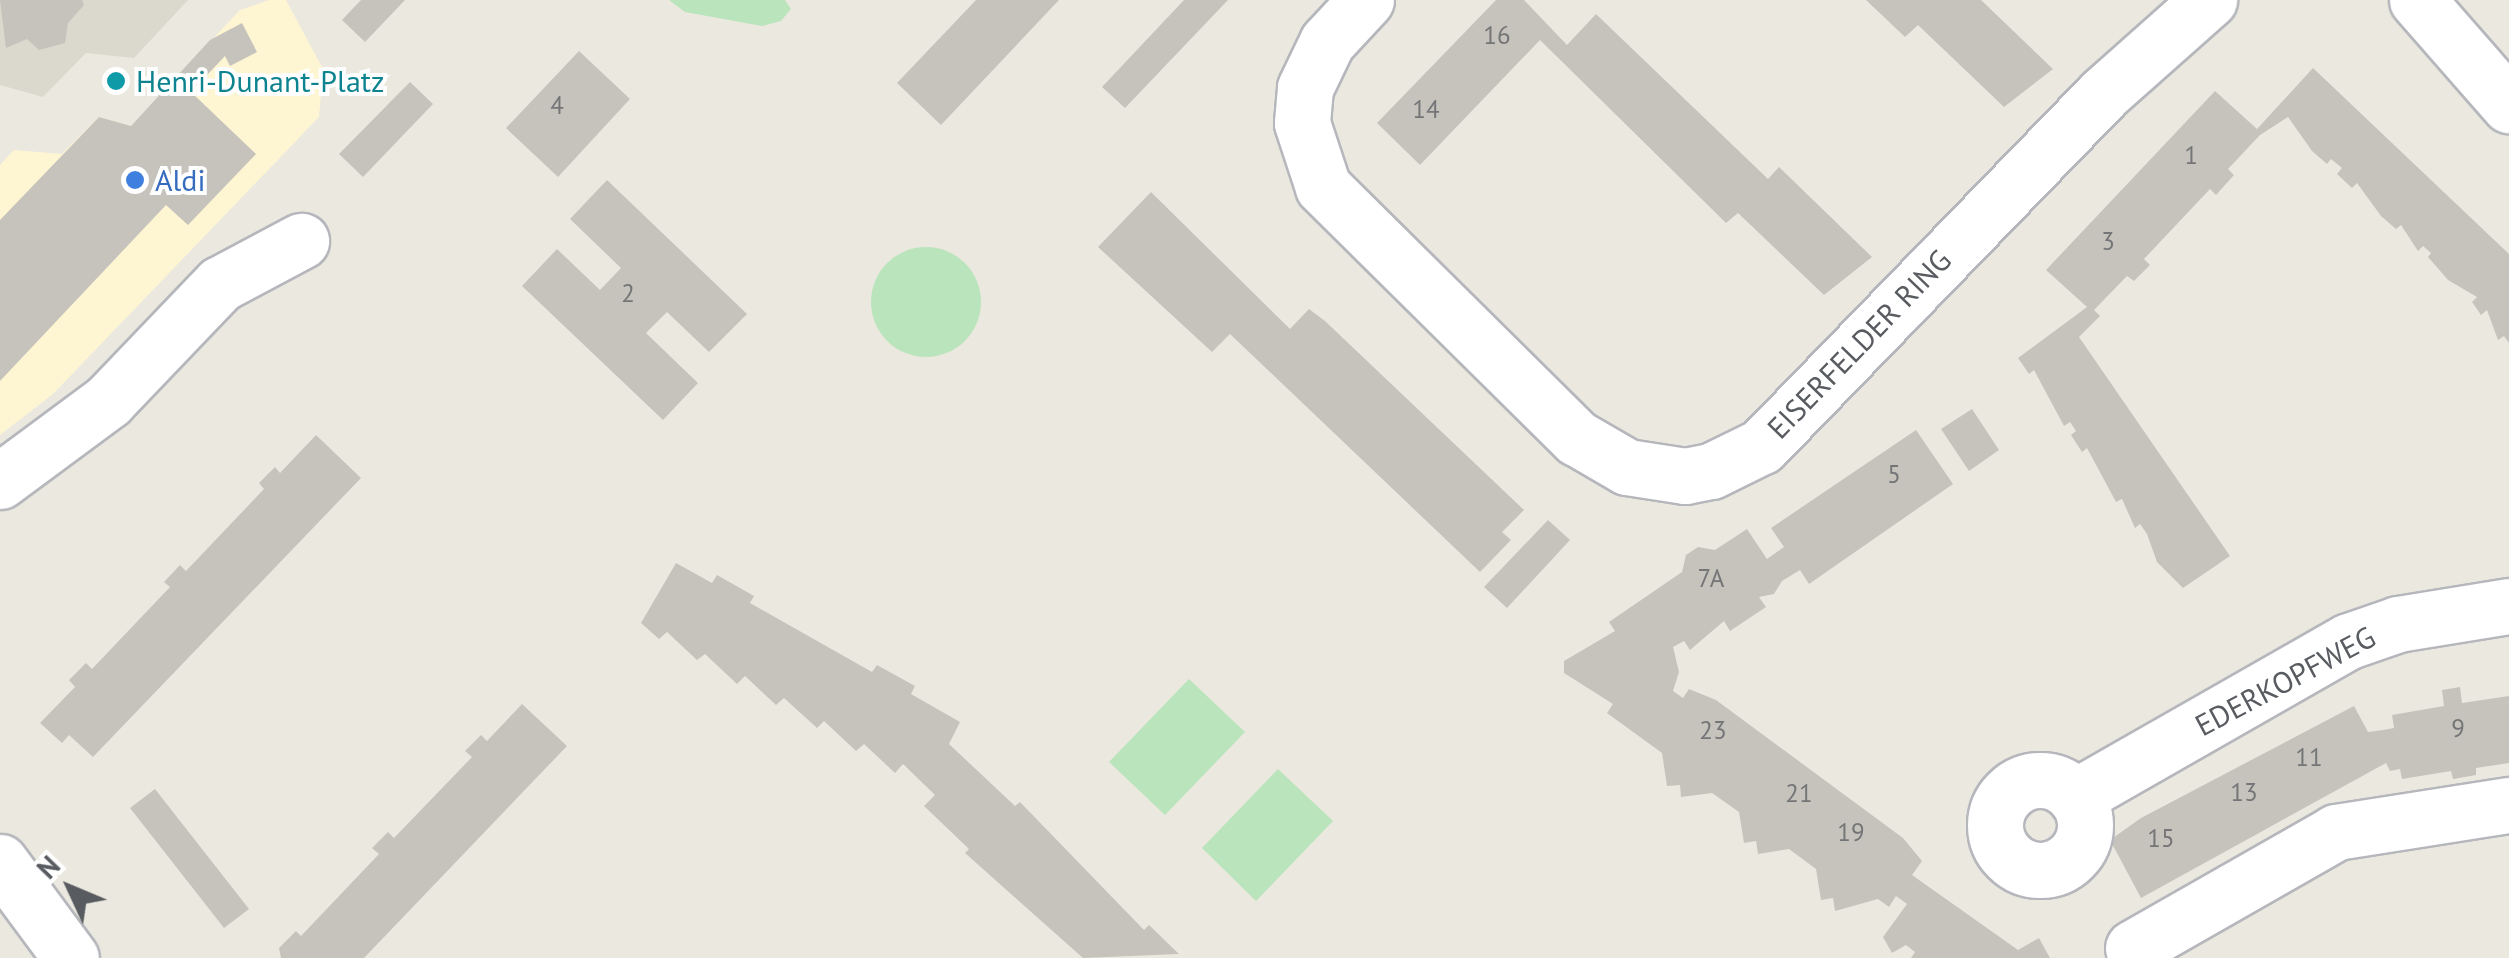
<!DOCTYPE html>
<style>
body{margin:0}
#map{position:relative;width:2509px;height:958px;overflow:hidden;background:#ebe9df;font-family:"PT Sans",sans-serif}
div>[style]{position:absolute}
.commercial>*{inset:0;background:#fef5d2}
.education>*{inset:0;background:#dbd8cd}
.green>*{inset:0;background:#bae4bc}
.round{border-radius:50%}
.building>*{inset:0;background:#c6c3bc}
.roads{filter:drop-shadow(2px 0 #b5b7bc) drop-shadow(-2px 0 #b5b7bc) drop-shadow(0 2px #b5b7bc) drop-shadow(0 -2px #b5b7bc)}
.minor>*{height:55px;margin:-27.5px;padding:0 27.5px;transform-origin:27.5px;border-radius:27.5px;background:#fff}
.minor>.ring{margin:-27.5px;padding:0;box-sizing:content-box;background:none;border:55px solid #fff;border-radius:50%}
.dots>*{width:28px;height:28px;translate:-50% -50%;box-sizing:border-box;border:5px solid #fff;border-radius:50%}
span{translate:-50% -50%;white-space:nowrap;text-align:center;line-height:1.15;-webkit-text-stroke:8px #fff;paint-order:stroke}
.number-label{font-size:25px;color:#747577}
.number-label span{-webkit-text-stroke-width:0}
.culture-label{font-size:30px;color:#0d838f}
.left{translate:0 -50%;text-align:left}
.shop-label{font-size:30px;color:#366cbe}
.street-label{font-size:30px;color:#585b60}
.north{position:absolute;left:20px;top:838px;width:100px;height:100px;-webkit-text-stroke:8px #fff;paint-order:stroke;rotate:314deg;font-size:28px;font-weight:700;line-height:40px;text-align:center;color:#585b60}
.north::after{content:'';display:block;margin:auto;width:35px;height:45px;background:#585b60;clip-path:polygon(50% 0,100% 100%,50% 72%,0 100%)}
</style>
<div id="map">
<div class="commercial">
<div style="clip-path:polygon(269px 0,286px 0,323px 69px,319px 117px,53px 394px,0 435px,0 165px,14px 150px,62px 154px,99px 117px,131px 126px,240px 10px)"></div>
</div>
<div class="education">
<div style="clip-path:polygon(0 0,188px 0,134px 58px,86px 53px,43px 97px,0 85px)"></div>
</div>
<div class="green">
<div style="clip-path:polygon(669px 0,785px 0,791px 9px,781px 21px,762px 26px,685px 12px)"></div>
<div class="round" style="left:871px;top:247px;width:110px;height:110px"></div>
<div style="clip-path:polygon(1189px 679px,1245px 732px,1165px 815px,1109px 762px)"></div>
<div style="clip-path:polygon(1278px 769px,1333px 821px,1256px 901px,1202px 848px)"></div>
</div>
<div class="building">
<div style="clip-path:polygon(0 0,82px 0,84px 5px,68px 23px,65px 43px,39px 50px,27px 39px,6px 48px)"></div>
<div style="clip-path:polygon(361px 0,405px 0,365px 42px,342px 20px)"></div>
<div style="clip-path:polygon(976px 0,1059px 0,941px 125px,897px 83px)"></div>
<div style="clip-path:polygon(1184px 0,1228px 0,1125px 108px,1102px 87px)"></div>
<div style="clip-path:polygon(1496px 0,1524px 0,1567px 45px,1596px 14px,1768px 179px,1779px 167px,1872px 257px,1824px 295px,1738px 213px,1726px 223px,1540px 40px,1420px 165px,1377px 123px)"></div>
<div style="clip-path:polygon(1866px 0,1981px 0,2053px 69px,2004px 107px,1918px 25px,1905px 37px)"></div>
<div style="clip-path:polygon(242px 23px,257px 52px,230px 66px,225px 56px,191px 92px,256px 154px,188px 225px,166px 205px,0 381px,0 220px,99px 117px,131px 126px,210px 40px)"></div>
<div style="clip-path:polygon(579px 51px,630px 99px,558px 177px,506px 128px)"></div>
<div style="clip-path:polygon(2313px 68px,2509px 254px,2509px 343px,2504px 336px,2498px 340px,2487px 310px,2481px 315px,2472px 302px,2477px 297px,2448px 280px,2428px 257px,2431px 253px,2423px 246px,2418px 251px,2401px 225px,2396px 229px,2381px 216px,2357px 183px,2352px 188px,2337px 174px,2342px 168px,2331px 159px,2327px 164px,2312px 151px,2288px 117px,2260px 135px,2228px 169px,2234px 175px,2216px 195px,2210px 189px,2144px 259px,2150px 265px,2134px 281px,2127px 276px,2094px 310px,2100px 316px,2079px 337px,2230px 556px,2183px 588px,2157px 562px,2147px 534px,2140px 524px,2135px 528px,2122px 499px,2116px 502px,2087px 448px,2082px 452px,2071px 435px,2076px 431px,2070px 422px,2064px 426px,2034px 370px,2029px 374px,2018px 358px,2087px 307px,2046px 270px,2215px 91px,2257px 129px)"></div>
<div style="clip-path:polygon(410px 82px,433px 104px,363px 177px,339px 154px)"></div>
<div style="clip-path:polygon(607px 180px,747px 314px,709px 352px,667px 312px,646px 333px,698px 383px,663px 420px,522px 286px,557px 249px,600px 290px,621px 268px,570px 219px)"></div>
<div style="clip-path:polygon(1151px 192px,1290px 329px,1309px 309px,1325px 321px,1524px 510px,1502px 532px,1511px 540px,1480px 572px,1230px 334px,1212px 352px,1098px 247px)"></div>
<div style="clip-path:polygon(1972px 409px,1999px 450px,1969px 471px,1941px 429px)"></div>
<div style="clip-path:polygon(1916px 430px,1953px 484px,1809px 584px,1800px 570px,1782px 581px,1774px 594px,1759px 597px,1766px 607px,1730px 631px,1724px 621px,1690px 650px,1684px 641px,1673px 647px,1679px 672px,1673px 691px,1683px 698px,1689px 689px,1716px 700px,1903px 838px,1922px 861px,1912px 875px,2018px 950px,2039px 938px,2050px 958px,1911px 958px,1915px 952px,1906px 945px,1892px 953px,1883px 937px,1907px 904px,1896px 896px,1889px 907px,1878px 899px,1835px 911px,1833px 898px,1821px 900px,1816px 869px,1789px 849px,1758px 854px,1756px 841px,1744px 843px,1739px 812px,1712px 793px,1681px 797px,1680px 785px,1667px 786px,1662px 753px,1607px 713px,1613px 704px,1564px 673px,1564px 661px,1615px 631px,1609px 622px,1682px 572px,1686px 555px,1698px 547px,1715px 550px,1747px 529px,1767px 559px,1784px 547px,1771px 528px)"></div>
<div style="clip-path:polygon(316px 435px,361px 478px,93px 757px,69px 735px,62px 743px,40px 723px,75px 687px,69px 680px,86px 663px,92px 669px,170px 587px,164px 582px,180px 565px,186px 571px,264px 489px,259px 483px,275px 467px,280px 473px)"></div>
<div style="clip-path:polygon(1548px 520px,1570px 540px,1507px 608px,1484px 587px)"></div>
<div style="clip-path:polygon(676px 563px,712px 583px,717px 575px,754px 596px,750px 603px,872px 672px,877px 665px,915px 686px,911px 694px,960px 722px,949px 744px,1015px 806px,1020px 802px,1144px 930px,1149px 925px,1179px 954px,1083px 958px,965px 853px,969px 849px,924px 806px,935px 795px,903px 764px,895px 773px,864px 744px,856px 751px,824px 721px,817px 728px,784px 698px,776px 705px,745px 676px,737px 684px,705px 654px,697px 660px,667px 632px,659px 639px,641px 623px)"></div>
<div style="clip-path:polygon(2460px 687px,2462px 703px,2509px 696px,2509px 763px,2476px 768px,2476px 775px,2453px 779px,2451px 771px,2402px 779px,2400px 769px,2390px 771px,2386px 763px,2141px 898px,2110px 840px,2141px 818px,2354px 706px,2368px 732px,2383px 730px,2394px 728px,2392px 715px,2444px 706px,2442px 690px)"></div>
<div style="clip-path:polygon(522px 704px,567px 746px,364px 958px,281px 958px,279px 948px,296px 931px,301px 936px,379px 854px,372px 848px,388px 832px,394px 838px,472px 757px,465px 751px,481px 735px,487px 741px)"></div>
<div style="clip-path:polygon(155px 789px,249px 909px,224px 928px,130px 808px)"></div>
</div>
<div class="roads">
<div class="minor">
<div style="left:1366px;top:0;width:57px;rotate:132.9deg"></div>
<div style="left:1327px;top:42px;width:51px;rotate:115.6deg"></div>
<div style="left:1305px;top:88px;width:35px;rotate:95deg"></div>
<div style="left:1302px;top:123px;width:67px;rotate:71.8deg"></div>
<div style="left:1323px;top:187px;width:357px;rotate:44.7deg"></div>
<div style="left:1577px;top:438px;width:58px;rotate:30.1deg"></div>
<div style="left:1627px;top:467px;width:59px;rotate:8.8deg"></div>
<div style="left:1685px;top:476px;width:26px;rotate:-11deg"></div>
<div style="left:1711px;top:471px;width:57px;rotate:-26.1deg"></div>
<div style="left:1762px;top:446px;width:490px;rotate:-45.9deg"></div>
<div style="left:2103px;top:94px;width:142px;rotate:-41.6deg"></div>
<div style="left:2417px;top:0;width:140px;rotate:48.8deg"></div>
<div style="left:0;top:481px;width:134px;rotate:-36.5deg"></div>
<div style="left:108px;top:401px;width:162px;rotate:-46.3deg"></div>
<div style="left:220px;top:284px;width:92px;rotate:-28deg"></div>
<div class="ring" style="left:1995px;top:780px;width:35px;height:35px"></div>
<div style="left:2075px;top:797px;width:315px;rotate:-29.7deg"></div>
<div style="left:2349px;top:641px;width:52px;rotate:-19.1deg"></div>
<div style="left:2398px;top:624px;width:112px;rotate:-9.2deg"></div>
<div style="left:0;top:862px;width:119px;rotate:53.5deg"></div>
<div style="left:2133px;top:948px;width:234px;rotate:-29.7deg"></div>
<div style="left:2336px;top:832px;width:175px;rotate:-8.9deg"></div>
</div>
</div>
<div class="dots">
<div style="left:116px;top:81px;background:#0f9aa8"></div>
<div style="left:135px;top:180px;background:#3f7fe0"></div>
</div>
<div class="number-label">
<span style="left:1497px;top:35px">16</span>
<span style="left:557px;top:105px">4</span>
<span style="left:1426px;top:109px">14</span>
<span style="left:2191px;top:155px">1</span>
<span style="left:2108px;top:241px">3</span>
<span style="left:628px;top:293px">2</span>
<span style="left:1894px;top:474px">5</span>
<span style="left:1711px;top:578px">7A</span>
<span style="left:2458px;top:728px">9</span>
<span style="left:1713px;top:730px">23</span>
<span style="left:2309px;top:757px">11</span>
<span style="left:2244px;top:792px">13</span>
<span style="left:1799px;top:793px">21</span>
<span style="left:1851px;top:832px">19</span>
<span style="left:2161px;top:838px">15</span>
</div>
<div class="culture-label">
<span class="left" style="left:136px;top:81px">Henri-Dunant-Platz</span>
</div>
<div class="shop-label">
<span class="left" style="left:155px;top:180px">Aldi</span>
</div>
<div class="street-label">
<span style="left:1859px;top:344px;rotate:-46deg">EISERFELDER RING</span>
<span style="left:2285px;top:681px;rotate:-28deg">EDERKOPFWEG</span>
</div>
<div class="north">N</div>
</div>
